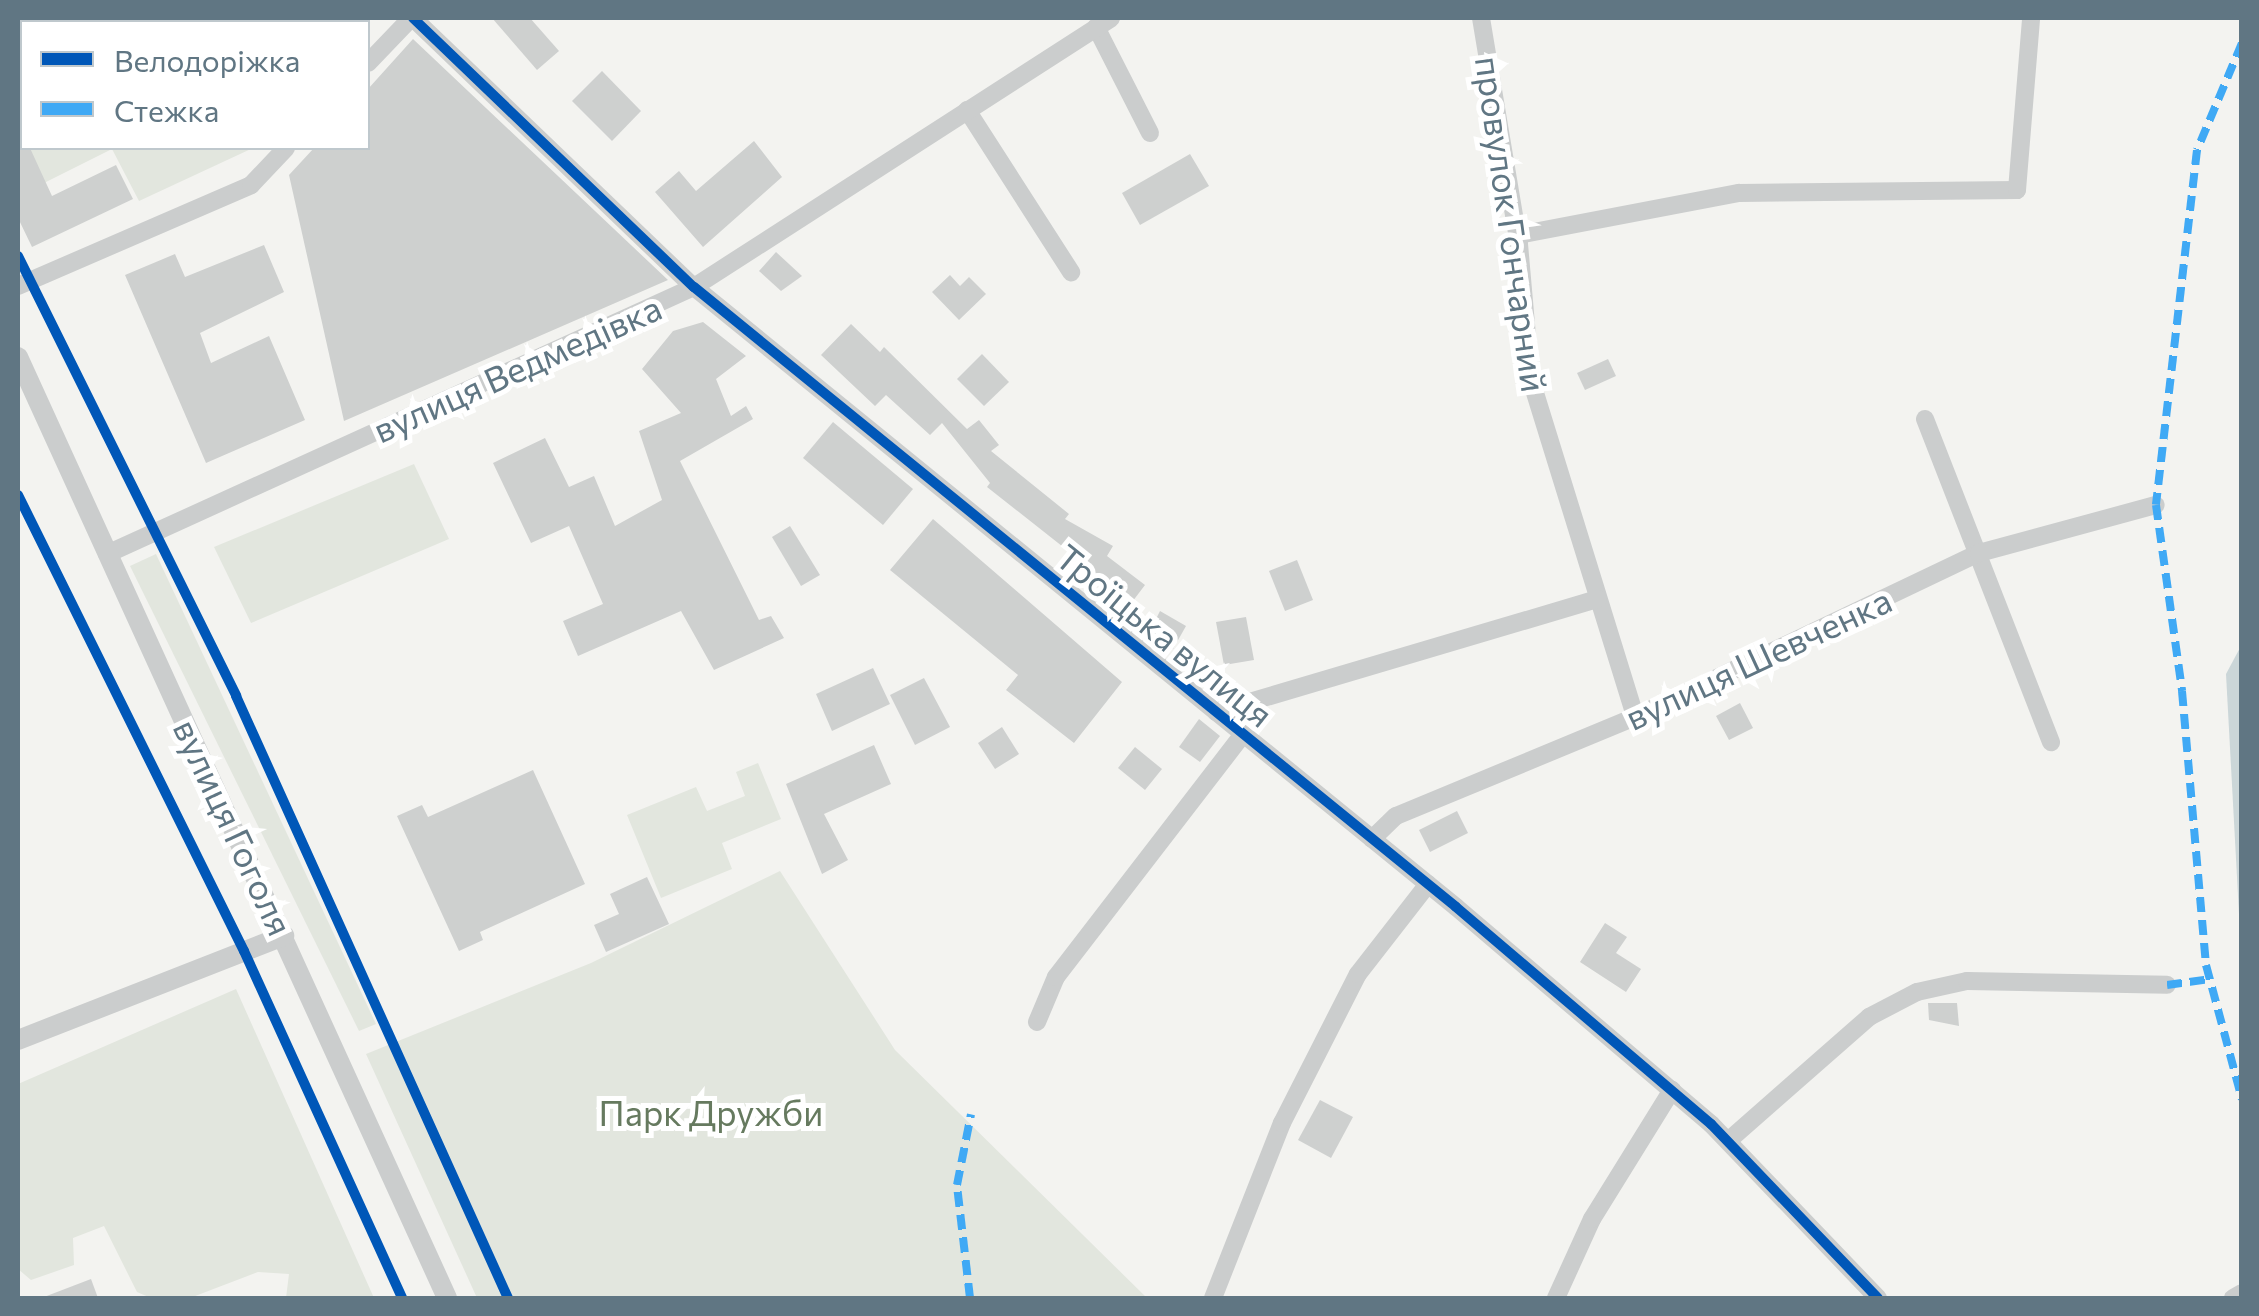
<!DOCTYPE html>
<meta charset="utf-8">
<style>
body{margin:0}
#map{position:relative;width:2259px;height:1316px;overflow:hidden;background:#f3f3f0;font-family:Commissioner,sans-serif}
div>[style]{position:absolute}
.green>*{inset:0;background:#e2e6de}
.water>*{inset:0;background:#cbd6d8}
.building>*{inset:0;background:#ced0cf}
.minor>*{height:18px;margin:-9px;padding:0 9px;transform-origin:9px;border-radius:9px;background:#cbcdcd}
.tertiary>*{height:20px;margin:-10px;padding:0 10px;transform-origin:10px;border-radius:10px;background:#cbcdcd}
.quiet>*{height:8px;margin-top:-4px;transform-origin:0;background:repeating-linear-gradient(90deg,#3fa9f5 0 15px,transparent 0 23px)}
.cycleway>*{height:10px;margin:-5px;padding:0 5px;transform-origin:5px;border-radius:5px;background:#0057b8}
span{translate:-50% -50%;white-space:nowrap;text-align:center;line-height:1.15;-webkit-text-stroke:10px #fff;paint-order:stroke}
.street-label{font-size:35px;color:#607683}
.park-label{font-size:35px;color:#667a5f}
.frame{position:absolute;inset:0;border:20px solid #607683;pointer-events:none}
.legend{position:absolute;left:20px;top:20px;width:350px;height:130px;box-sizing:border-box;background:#fff;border:2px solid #bfc8cd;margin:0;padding:12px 18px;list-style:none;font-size:30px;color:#607683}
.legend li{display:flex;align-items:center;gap:20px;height:50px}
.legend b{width:50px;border:2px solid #bfc8cd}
</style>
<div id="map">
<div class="green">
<div style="clip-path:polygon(71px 18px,182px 18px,186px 22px,61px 22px)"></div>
<div style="clip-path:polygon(22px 43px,22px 148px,253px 148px,139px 201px,112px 149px,18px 196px)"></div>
<div style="clip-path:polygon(414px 464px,449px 539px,251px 623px,214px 547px)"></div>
<div style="clip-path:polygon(156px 554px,376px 1024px,359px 1031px,130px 566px)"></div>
<div style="clip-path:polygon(758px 763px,781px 819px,722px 843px,732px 869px,661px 898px,627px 815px,696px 787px,707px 811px,745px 796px,736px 772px)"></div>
<div style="clip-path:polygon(780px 871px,895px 1050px,1147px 1298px,477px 1298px,366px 1054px,591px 963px)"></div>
<div style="clip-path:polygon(236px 989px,374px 1298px,286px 1298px,289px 1274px,258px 1272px,190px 1298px,151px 1298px,137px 1292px,104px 1226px,73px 1238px,74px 1265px,31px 1280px,18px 1269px,18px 1084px)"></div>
</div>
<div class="water">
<div style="clip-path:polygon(2241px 646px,2241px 951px,2226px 674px)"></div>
</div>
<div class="building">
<div style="clip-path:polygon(492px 18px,530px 18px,559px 51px,537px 70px)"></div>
<div style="clip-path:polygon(413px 39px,668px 280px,344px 421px,289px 175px,314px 148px,368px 148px,368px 89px)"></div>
<div style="clip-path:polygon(602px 71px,641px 111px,612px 141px,572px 101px)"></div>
<div style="clip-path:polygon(754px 141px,782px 177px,703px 247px,655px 192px,679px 171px,696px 191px)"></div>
<div style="clip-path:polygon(18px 148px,30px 148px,52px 196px,116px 165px,133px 199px,32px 247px,18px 218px)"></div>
<div style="clip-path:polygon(1190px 154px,1209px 186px,1140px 225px,1122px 193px)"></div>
<div style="clip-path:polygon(264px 245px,284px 292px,200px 333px,211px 363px,269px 336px,305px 420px,206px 463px,125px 275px,175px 254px,185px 277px)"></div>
<div style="clip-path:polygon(776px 252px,802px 276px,781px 291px,759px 271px)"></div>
<div style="clip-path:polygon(950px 275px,960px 286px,969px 277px,986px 294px,959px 320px,932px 292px)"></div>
<div style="clip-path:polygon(703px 322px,746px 356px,716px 379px,731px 416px,746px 406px,753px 419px,680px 461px,759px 620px,771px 616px,784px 638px,714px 670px,681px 611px,578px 656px,563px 621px,603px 604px,569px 526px,531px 543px,493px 463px,545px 438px,569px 487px,594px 476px,615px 526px,662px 500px,639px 431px,681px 413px,642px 369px,673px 331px)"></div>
<div style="clip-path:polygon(851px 324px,880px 352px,884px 347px,967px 429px,979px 420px,999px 445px,991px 451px,1069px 514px,1065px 519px,1113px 546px,1107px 556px,1145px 585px,1123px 614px,1102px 598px,1110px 587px,1067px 562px,1072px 554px,987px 487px,990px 483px,942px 423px,930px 435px,886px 395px,875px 406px,821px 355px)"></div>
<div style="clip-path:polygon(982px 354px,1009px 382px,984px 406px,957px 379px)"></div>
<div style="clip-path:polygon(1608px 359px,1616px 376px,1585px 390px,1577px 373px)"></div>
<div style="clip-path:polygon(833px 422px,913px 489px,883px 525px,803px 458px)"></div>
<div style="clip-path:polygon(933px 519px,1122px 682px,1074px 743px,1006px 690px,1018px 675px,890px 570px)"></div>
<div style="clip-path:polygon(790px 526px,820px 575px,801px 586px,772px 537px)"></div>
<div style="clip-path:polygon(1297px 560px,1313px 600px,1285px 611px,1269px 571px)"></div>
<div style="clip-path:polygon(1160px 611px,1186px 626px,1173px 649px,1148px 635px)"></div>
<div style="clip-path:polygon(1246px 617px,1254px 660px,1224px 665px,1216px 622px)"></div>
<div style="clip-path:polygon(873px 668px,890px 704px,832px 731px,816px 694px)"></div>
<div style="clip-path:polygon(924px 678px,950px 727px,915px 745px,890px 695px)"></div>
<div style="clip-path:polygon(1740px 703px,1753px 728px,1729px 740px,1716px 716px)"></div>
<div style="clip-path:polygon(1199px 719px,1220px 736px,1200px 762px,1179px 747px)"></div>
<div style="clip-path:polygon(1002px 727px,1019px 754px,995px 769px,978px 743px)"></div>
<div style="clip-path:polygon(874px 745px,891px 784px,824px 814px,848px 860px,822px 874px,786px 784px)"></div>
<div style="clip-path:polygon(1135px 747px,1162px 769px,1145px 790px,1118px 768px)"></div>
<div style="clip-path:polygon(533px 770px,585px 884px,480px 932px,483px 940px,459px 951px,397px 816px,422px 805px,428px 817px)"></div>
<div style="clip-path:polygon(1457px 811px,1468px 833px,1430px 852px,1419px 830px)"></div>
<div style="clip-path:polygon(647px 877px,669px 924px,606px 952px,594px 925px,619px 914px,610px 894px)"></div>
<div style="clip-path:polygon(1605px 923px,1627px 937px,1616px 953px,1641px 969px,1626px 992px,1580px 962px)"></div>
<div style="clip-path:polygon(1928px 1003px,1957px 1003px,1959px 1026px,1929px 1020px)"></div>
<div style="clip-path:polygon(1320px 1100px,1353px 1117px,1331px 1158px,1298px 1140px)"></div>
<div style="clip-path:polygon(91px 1279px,98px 1298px,44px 1298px,44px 1297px)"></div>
</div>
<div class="minor">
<div style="left:413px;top:18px;width:389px;rotate:43.8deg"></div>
<div style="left:694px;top:287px;width:982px;rotate:39.13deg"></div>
<div style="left:1456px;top:907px;width:335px;rotate:40.4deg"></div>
<div style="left:1711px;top:1124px;width:241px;rotate:46.2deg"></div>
<div style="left:1481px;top:18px;width:229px;rotate:80.5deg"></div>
<div style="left:1519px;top:244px;width:137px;rotate:85deg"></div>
<div style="left:1531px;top:380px;width:353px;rotate:72.8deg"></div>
<div style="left:1096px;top:27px;width:119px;rotate:63deg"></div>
<div style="left:368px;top:63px;width:62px;rotate:-46.3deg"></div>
<div style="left:967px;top:110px;width:193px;rotate:57.3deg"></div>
<div style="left:1518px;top:235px;width:225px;rotate:-10.8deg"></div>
<div style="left:1739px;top:193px;width:278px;rotate:-0.6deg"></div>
<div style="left:2017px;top:190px;width:173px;rotate:-85.3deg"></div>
<div style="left:18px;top:286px;width:254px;rotate:-23.4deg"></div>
<div style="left:251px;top:185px;width:51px;rotate:-46.6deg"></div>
<div style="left:1925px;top:419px;width:347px;rotate:68.7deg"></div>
<div style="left:107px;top:554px;width:645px;rotate:-24.46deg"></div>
<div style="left:694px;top:287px;width:496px;rotate:-32.8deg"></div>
<div style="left:1216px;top:712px;width:398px;rotate:-16.5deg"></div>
<div style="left:1372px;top:839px;width:33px;rotate:-44deg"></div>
<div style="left:1396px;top:816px;width:259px;rotate:-22.5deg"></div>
<div style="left:1635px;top:717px;width:381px;rotate:-25.5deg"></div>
<div style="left:1979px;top:553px;width:183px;rotate:-15.2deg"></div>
<div style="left:1037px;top:1022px;width:49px;rotate:-67.1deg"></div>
<div style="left:1056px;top:977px;width:307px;rotate:-52.4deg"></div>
<div style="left:1728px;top:1141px;width:188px;rotate:-41.3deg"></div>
<div style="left:1869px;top:1017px;width:54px;rotate:-27.5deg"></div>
<div style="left:1917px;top:992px;width:51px;rotate:-12.4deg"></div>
<div style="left:1967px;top:981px;width:200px;rotate:1.1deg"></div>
<div style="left:1213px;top:1298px;width:188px;rotate:-68.5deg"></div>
<div style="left:1282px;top:1123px;width:167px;rotate:-63deg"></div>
<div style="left:1358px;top:974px;width:114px;rotate:-52.1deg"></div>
<div style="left:1556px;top:1298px;width:87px;rotate:-65.5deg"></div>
<div style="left:1592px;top:1219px;width:152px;rotate:-58.2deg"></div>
<div style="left:2233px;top:1298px;width:10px;rotate:-29deg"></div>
</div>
<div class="tertiary">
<div style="left:18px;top:357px;width:1034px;rotate:65.49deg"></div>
<div style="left:18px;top:1040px;width:286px;rotate:-21.4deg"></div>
</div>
<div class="quiet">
<div style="left:2242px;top:43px;width:116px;rotate:112.8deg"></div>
<div style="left:2197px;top:150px;width:357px;rotate:96.6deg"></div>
<div style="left:2156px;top:505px;width:188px;rotate:82deg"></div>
<div style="left:2182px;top:691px;width:275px;rotate:85deg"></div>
<div style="left:2206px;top:965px;width:139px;rotate:75deg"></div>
<div style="left:2167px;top:985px;width:43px;rotate:-7.9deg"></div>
<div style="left:970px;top:1298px;width:114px;rotate:-96.6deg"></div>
<div style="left:957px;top:1185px;width:72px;rotate:-78.8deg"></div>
</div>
<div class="cycleway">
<div style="left:413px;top:18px;width:389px;rotate:43.8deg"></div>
<div style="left:694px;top:287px;width:982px;rotate:39.13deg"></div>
<div style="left:1456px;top:907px;width:335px;rotate:40.4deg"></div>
<div style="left:1711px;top:1124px;width:241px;rotate:46.2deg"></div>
<div style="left:18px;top:256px;width:491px;rotate:63.6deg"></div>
<div style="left:236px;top:696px;width:661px;rotate:65.69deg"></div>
<div style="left:18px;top:495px;width:509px;rotate:63.64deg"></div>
<div style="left:244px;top:951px;width:381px;rotate:65.5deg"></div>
</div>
<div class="street-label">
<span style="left:1512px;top:224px;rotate:82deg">провулок Гончарний</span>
<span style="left:517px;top:368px;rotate:-24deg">вулиця Ведмедівка</span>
<span style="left:1165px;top:635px;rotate:39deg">Троїцька вулиця</span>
<span style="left:1758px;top:658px;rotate:-25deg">вулиця Шевченка</span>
<span style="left:234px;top:827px;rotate:65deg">вулиця Гоголя</span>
</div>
<div class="park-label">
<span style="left:711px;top:1112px">Парк Дружби</span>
</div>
<div class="frame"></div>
<ul class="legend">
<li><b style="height:12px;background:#0057b8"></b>Велодоріжка</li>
<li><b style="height:12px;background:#3fa9f5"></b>Стежка</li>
</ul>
</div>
